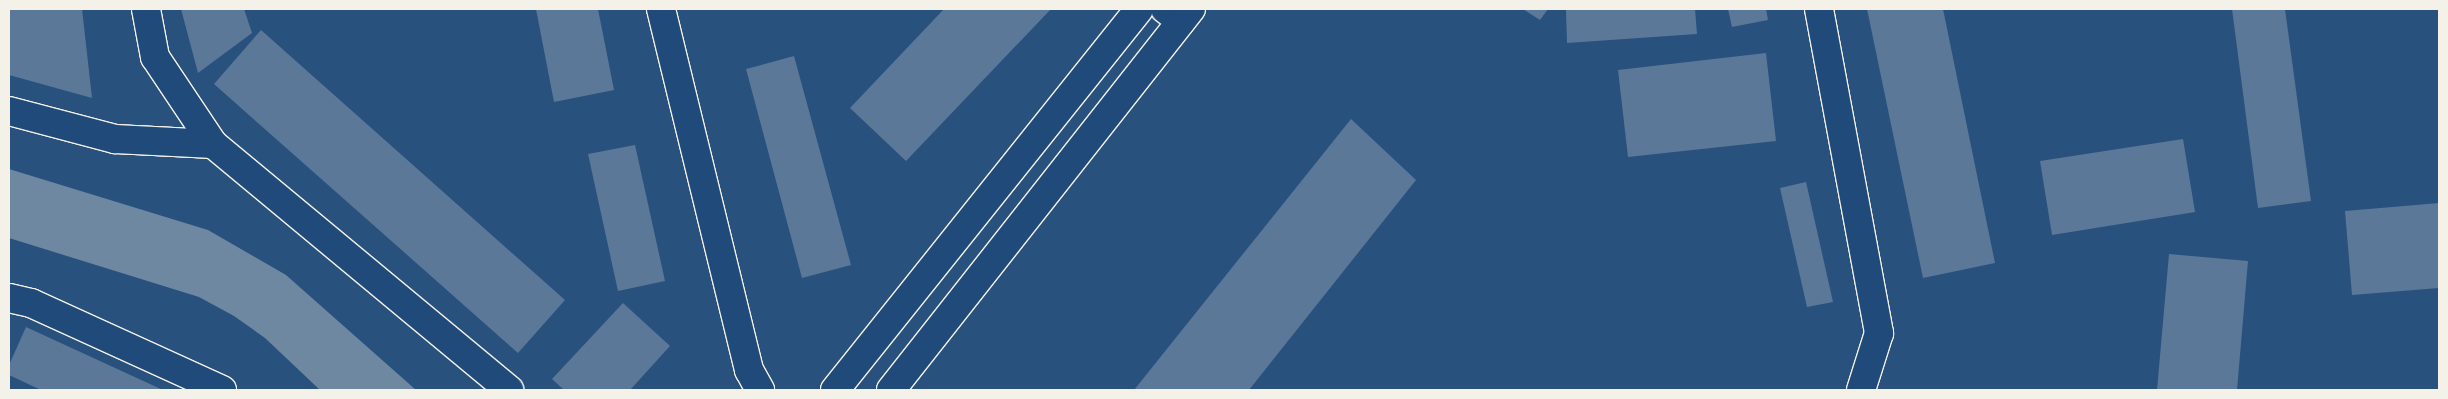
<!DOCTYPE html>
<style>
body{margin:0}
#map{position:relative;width:2448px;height:399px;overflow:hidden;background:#28517e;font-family:Mali,sans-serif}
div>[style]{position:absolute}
.water>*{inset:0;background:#6e88a2}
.building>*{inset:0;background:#5b7899}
.roads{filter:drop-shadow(1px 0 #f4f1e8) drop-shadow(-1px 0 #f4f1e8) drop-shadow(0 1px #f4f1e8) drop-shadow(0 -1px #f4f1e8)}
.minor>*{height:28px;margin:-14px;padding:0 14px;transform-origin:14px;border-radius:14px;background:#1f4a7a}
.trunk>*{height:28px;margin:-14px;padding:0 14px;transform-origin:14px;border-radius:14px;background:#1f4a7a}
span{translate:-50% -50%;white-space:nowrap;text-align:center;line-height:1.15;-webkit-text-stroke:4.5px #1f4a7a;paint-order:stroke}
.frame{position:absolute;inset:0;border:10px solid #f4f1e8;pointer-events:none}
</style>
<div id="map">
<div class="water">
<div style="clip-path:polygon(9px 169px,208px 230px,286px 275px,416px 390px,320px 390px,265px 338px,234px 316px,199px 297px,9px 238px)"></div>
</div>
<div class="building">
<div style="clip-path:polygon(9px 9px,82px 9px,92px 98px,9px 75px)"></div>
<div style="clip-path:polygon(181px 9px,244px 9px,252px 33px,198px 73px)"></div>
<div style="clip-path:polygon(536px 9px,598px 9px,614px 90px,554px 102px)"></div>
<div style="clip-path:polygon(944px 9px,1051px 9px,906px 161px,850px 108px)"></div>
<div style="clip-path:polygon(1523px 9px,1548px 9px,1540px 20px)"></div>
<div style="clip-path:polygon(1590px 9px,1695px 9px,1697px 34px,1567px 43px,1566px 10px)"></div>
<div style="clip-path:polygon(1728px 9px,1766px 9px,1768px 20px,1732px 27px)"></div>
<div style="clip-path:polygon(1867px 9px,1943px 9px,1995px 263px,1923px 278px)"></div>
<div style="clip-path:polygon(2232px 9px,2285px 9px,2311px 201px,2258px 208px)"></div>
<div style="clip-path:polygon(261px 30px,565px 300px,518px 353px,214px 84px)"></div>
<div style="clip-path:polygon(1766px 53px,1776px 141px,1628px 157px,1618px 70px)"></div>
<div style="clip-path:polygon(794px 56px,851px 265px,802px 278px,746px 69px)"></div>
<div style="clip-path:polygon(1351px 119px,1416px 180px,1249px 390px,1134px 390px)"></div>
<div style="clip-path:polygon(2183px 139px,2195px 212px,2052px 235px,2040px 161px)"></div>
<div style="clip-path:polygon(635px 145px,665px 281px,618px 291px,588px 154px)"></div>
<div style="clip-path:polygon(1806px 182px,1833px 302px,1807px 307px,1780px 188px)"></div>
<div style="clip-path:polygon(2439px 203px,2439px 288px,2352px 295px,2345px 211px)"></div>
<div style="clip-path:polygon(2169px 254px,2248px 261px,2237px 390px,2157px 390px)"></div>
<div style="clip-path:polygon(623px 303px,670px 346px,630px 390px,564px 390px,552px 379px)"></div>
<div style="clip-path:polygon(26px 327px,163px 390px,41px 390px,9px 375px,9px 365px)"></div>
</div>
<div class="roads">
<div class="minor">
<div style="left:146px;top:9px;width:49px;rotate:79.4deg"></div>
<div style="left:155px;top:57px;width:105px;rotate:56.3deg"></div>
<div style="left:213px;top:144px;width:385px;rotate:39.7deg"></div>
<div style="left:661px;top:9px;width:372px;rotate:76.3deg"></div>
<div style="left:749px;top:370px;width:23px;rotate:61deg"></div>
<div style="left:1165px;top:9px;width:20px;rotate:37deg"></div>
<div style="left:1819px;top:9px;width:330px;rotate:79.5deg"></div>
<div style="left:1879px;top:333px;width:60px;rotate:107.5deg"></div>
<div style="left:9px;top:111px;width:110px;rotate:14.8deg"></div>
<div style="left:115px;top:139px;width:98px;rotate:2.9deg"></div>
<div style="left:9px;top:298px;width:23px;rotate:13deg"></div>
<div style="left:31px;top:303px;width:210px;rotate:24.5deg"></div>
</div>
<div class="trunk">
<div style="left:835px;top:390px;width:487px;rotate:-51.4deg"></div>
<div style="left:891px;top:390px;width:485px;rotate:-51.8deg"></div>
</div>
</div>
<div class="frame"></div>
</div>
